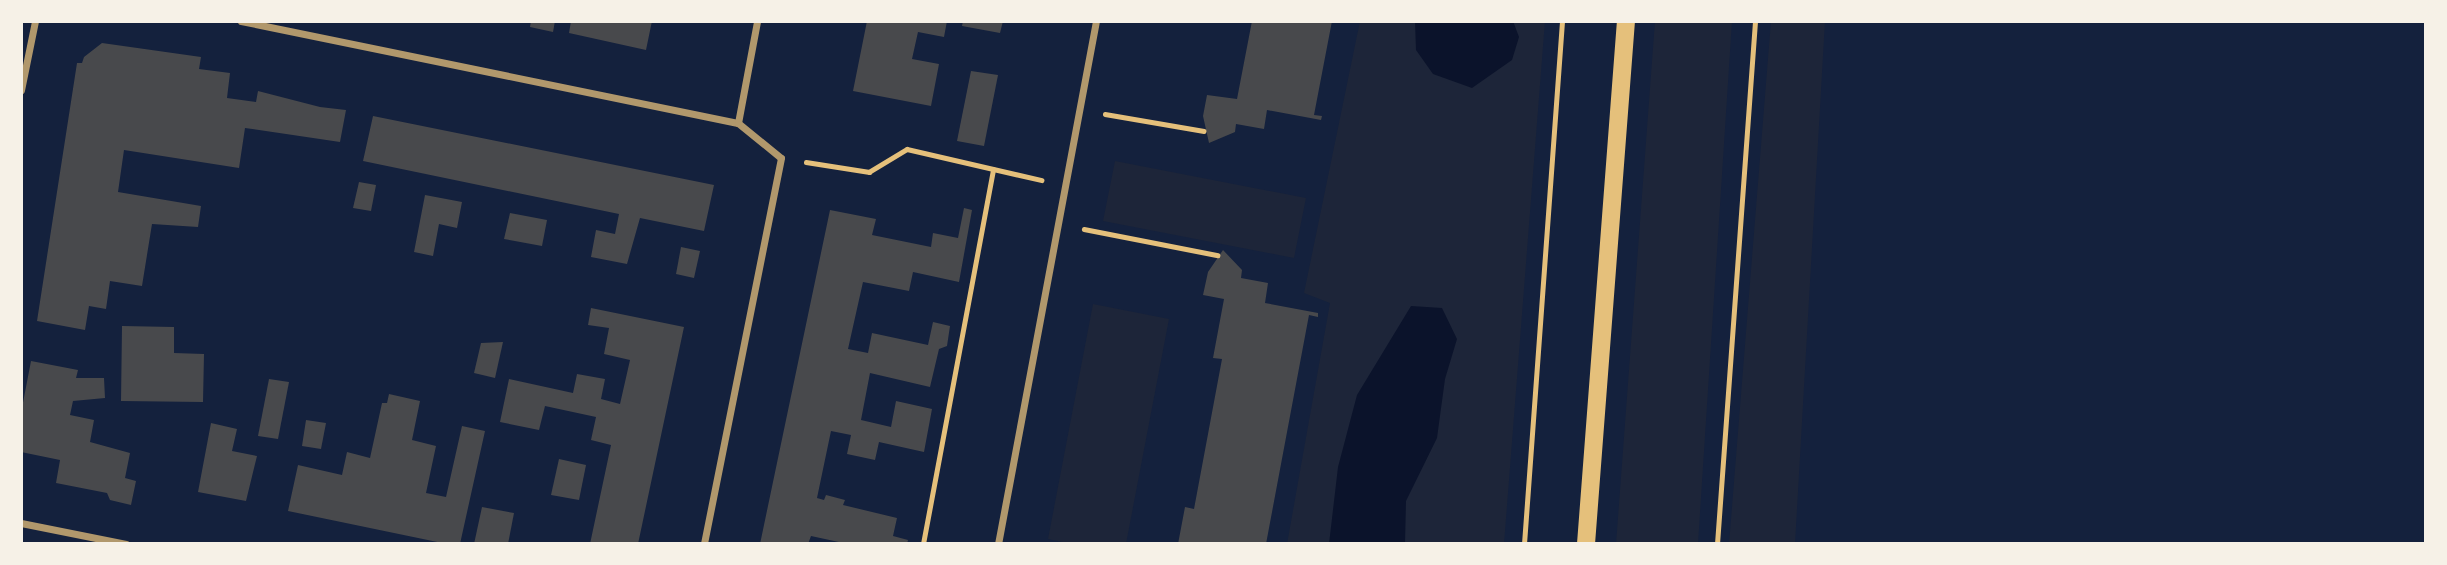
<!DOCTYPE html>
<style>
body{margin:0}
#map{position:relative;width:2447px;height:565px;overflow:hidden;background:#14213d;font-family:Inter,sans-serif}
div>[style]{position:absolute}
.green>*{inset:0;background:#1d2539}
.water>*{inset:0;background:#0b132b}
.building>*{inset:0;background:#48494c}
.path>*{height:4.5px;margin:-2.25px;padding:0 2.25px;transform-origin:2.25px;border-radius:2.25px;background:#e5c07b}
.minor>*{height:7px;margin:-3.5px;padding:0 3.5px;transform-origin:3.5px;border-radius:3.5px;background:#b1986c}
.primary>*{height:18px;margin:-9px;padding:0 9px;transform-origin:9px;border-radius:9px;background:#e5c07b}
span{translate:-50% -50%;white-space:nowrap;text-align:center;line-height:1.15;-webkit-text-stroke:5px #f6f1e7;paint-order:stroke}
.frame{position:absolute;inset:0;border:23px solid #f6f1e7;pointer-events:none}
</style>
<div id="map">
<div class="green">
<div style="clip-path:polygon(1360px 21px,1545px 21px,1504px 544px,1287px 544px,1330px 303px,1304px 293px)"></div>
<div style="clip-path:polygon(1655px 21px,1732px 21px,1698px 544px,1616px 544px)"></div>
<div style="clip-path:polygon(1771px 21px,1825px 21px,1795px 544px,1729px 544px)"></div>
<div style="clip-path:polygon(1115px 161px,1306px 198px,1294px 258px,1103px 221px)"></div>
<div style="clip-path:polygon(1093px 304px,1169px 319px,1126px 544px,1072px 544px,1048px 539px)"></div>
</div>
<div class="water">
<div style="clip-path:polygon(1415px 21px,1513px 21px,1519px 37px,1512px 60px,1472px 88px,1433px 74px,1416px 50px)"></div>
<div style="clip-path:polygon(1411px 306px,1442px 308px,1457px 339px,1445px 379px,1437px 438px,1406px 501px,1405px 544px,1329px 544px,1338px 467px,1357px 395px)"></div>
</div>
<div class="building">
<div style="clip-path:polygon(531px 21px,555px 21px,553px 32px,530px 27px)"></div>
<div style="clip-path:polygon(571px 21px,597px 22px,652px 21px,646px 50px,569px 33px)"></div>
<div style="clip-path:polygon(867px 21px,947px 21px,944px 37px,918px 32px,912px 59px,939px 64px,931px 106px,853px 91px)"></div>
<div style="clip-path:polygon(963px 21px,1003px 21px,1000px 33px,962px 26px)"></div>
<div style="clip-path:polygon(1252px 21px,1332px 21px,1314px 115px,1322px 116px,1321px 120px,1267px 110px,1264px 129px,1236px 124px,1235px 132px,1209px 143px,1203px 116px,1207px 95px,1237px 99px)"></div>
<div style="clip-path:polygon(102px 43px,201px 57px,199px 69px,230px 73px,227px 98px,256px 102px,258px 91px,320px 107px,346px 110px,340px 142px,245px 128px,239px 168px,124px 150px,118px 192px,201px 206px,198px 227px,152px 224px,142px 286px,110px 281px,106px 309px,89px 306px,85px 330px,37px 321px,77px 63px,82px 63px,84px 57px)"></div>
<div style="clip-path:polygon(971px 71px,998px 75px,984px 146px,957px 141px)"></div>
<div style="clip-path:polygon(373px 116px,714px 185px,704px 231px,640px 218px,627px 264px,591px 257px,596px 230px,615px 234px,619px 214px,363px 161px)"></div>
<div style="clip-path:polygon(359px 182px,376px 185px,371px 211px,353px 208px)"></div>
<div style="clip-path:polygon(425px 195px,462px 202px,457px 228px,439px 224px,433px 256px,414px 252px)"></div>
<div style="clip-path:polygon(964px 208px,972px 210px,959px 282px,913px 272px,909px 291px,863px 282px,848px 349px,868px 353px,872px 333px,928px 345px,933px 322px,950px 326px,947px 346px,939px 349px,930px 387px,870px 373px,861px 420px,891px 427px,896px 401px,932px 409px,924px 452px,879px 442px,875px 460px,847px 454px,851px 435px,831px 431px,817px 498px,824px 500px,826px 495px,845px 500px,843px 505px,897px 518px,893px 536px,908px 540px,907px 544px,848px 544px,811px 536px,808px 544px,760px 544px,830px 210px,876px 219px,872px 235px,931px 247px,933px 233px,958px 238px)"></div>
<div style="clip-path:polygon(510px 213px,547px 220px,542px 246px,504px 239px)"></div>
<div style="clip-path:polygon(681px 247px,700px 251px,694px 278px,676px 274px)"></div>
<div style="clip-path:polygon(1223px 250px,1242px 270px,1241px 278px,1268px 283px,1265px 303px,1318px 313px,1318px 317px,1309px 315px,1266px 544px,1178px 544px,1185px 507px,1194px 509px,1222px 359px,1213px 358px,1224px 299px,1203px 295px,1208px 272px)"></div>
<div style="clip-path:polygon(591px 308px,684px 327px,638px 544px,590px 544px,611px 445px,591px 440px,596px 417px,545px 406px,539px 430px,500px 422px,509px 379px,573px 393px,577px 374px,605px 379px,601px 399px,620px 404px,630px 360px,604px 354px,609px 328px,588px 325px)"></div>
<div style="clip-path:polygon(122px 326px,174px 327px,174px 353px,204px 354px,203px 402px,121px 401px)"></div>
<div style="clip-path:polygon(503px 342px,495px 378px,474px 373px,481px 343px)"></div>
<div style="clip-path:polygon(31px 361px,78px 370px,76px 378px,104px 378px,105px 398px,73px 401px,70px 415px,94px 420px,90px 442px,130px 453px,125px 478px,136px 481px,131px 505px,110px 500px,107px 493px,56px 483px,60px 460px,21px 452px,21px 413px)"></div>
<div style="clip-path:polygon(269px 379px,289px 382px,278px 439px,258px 436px)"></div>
<div style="clip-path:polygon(389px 394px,420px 401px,412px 440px,436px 446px,426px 493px,446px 497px,462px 426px,485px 431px,460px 544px,447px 544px,288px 511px,298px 465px,342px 475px,347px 452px,370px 458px,382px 403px,387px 403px)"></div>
<div style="clip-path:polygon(306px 420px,326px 423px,321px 449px,302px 446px)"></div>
<div style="clip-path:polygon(211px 423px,237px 429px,232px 451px,257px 456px,246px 501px,198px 492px)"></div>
<div style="clip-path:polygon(559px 459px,586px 465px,579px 500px,551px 495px)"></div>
<div style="clip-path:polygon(482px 507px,514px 513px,508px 544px,474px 544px)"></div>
</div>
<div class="path">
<div style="left:1105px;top:114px;width:100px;rotate:9.7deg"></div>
<div style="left:806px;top:162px;width:64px;rotate:9deg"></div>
<div style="left:869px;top:172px;width:44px;rotate:-31.2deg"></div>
<div style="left:907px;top:149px;width:138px;rotate:13deg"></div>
<div style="left:1084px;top:229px;width:136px;rotate:11.1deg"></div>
<div style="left:923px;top:544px;width:381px;rotate:-79.4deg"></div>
<div style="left:1524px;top:544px;width:524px;rotate:-85.84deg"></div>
<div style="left:1717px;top:544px;width:524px;rotate:-85.84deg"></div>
</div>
<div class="minor">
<div style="left:241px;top:21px;width:507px;rotate:11.6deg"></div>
<div style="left:738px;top:123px;width:55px;rotate:39.1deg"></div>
<div style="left:781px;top:158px;width:394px;rotate:101.3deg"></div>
<div style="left:21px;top:90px;width:70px;rotate:-78.5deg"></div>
<div style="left:738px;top:123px;width:104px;rotate:-79.4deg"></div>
<div style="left:21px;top:523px;width:107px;rotate:11.3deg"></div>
<div style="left:998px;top:544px;width:532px;rotate:-79.39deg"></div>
</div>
<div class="primary">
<div style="left:1586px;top:544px;width:525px;rotate:-85.63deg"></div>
</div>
<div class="frame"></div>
</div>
